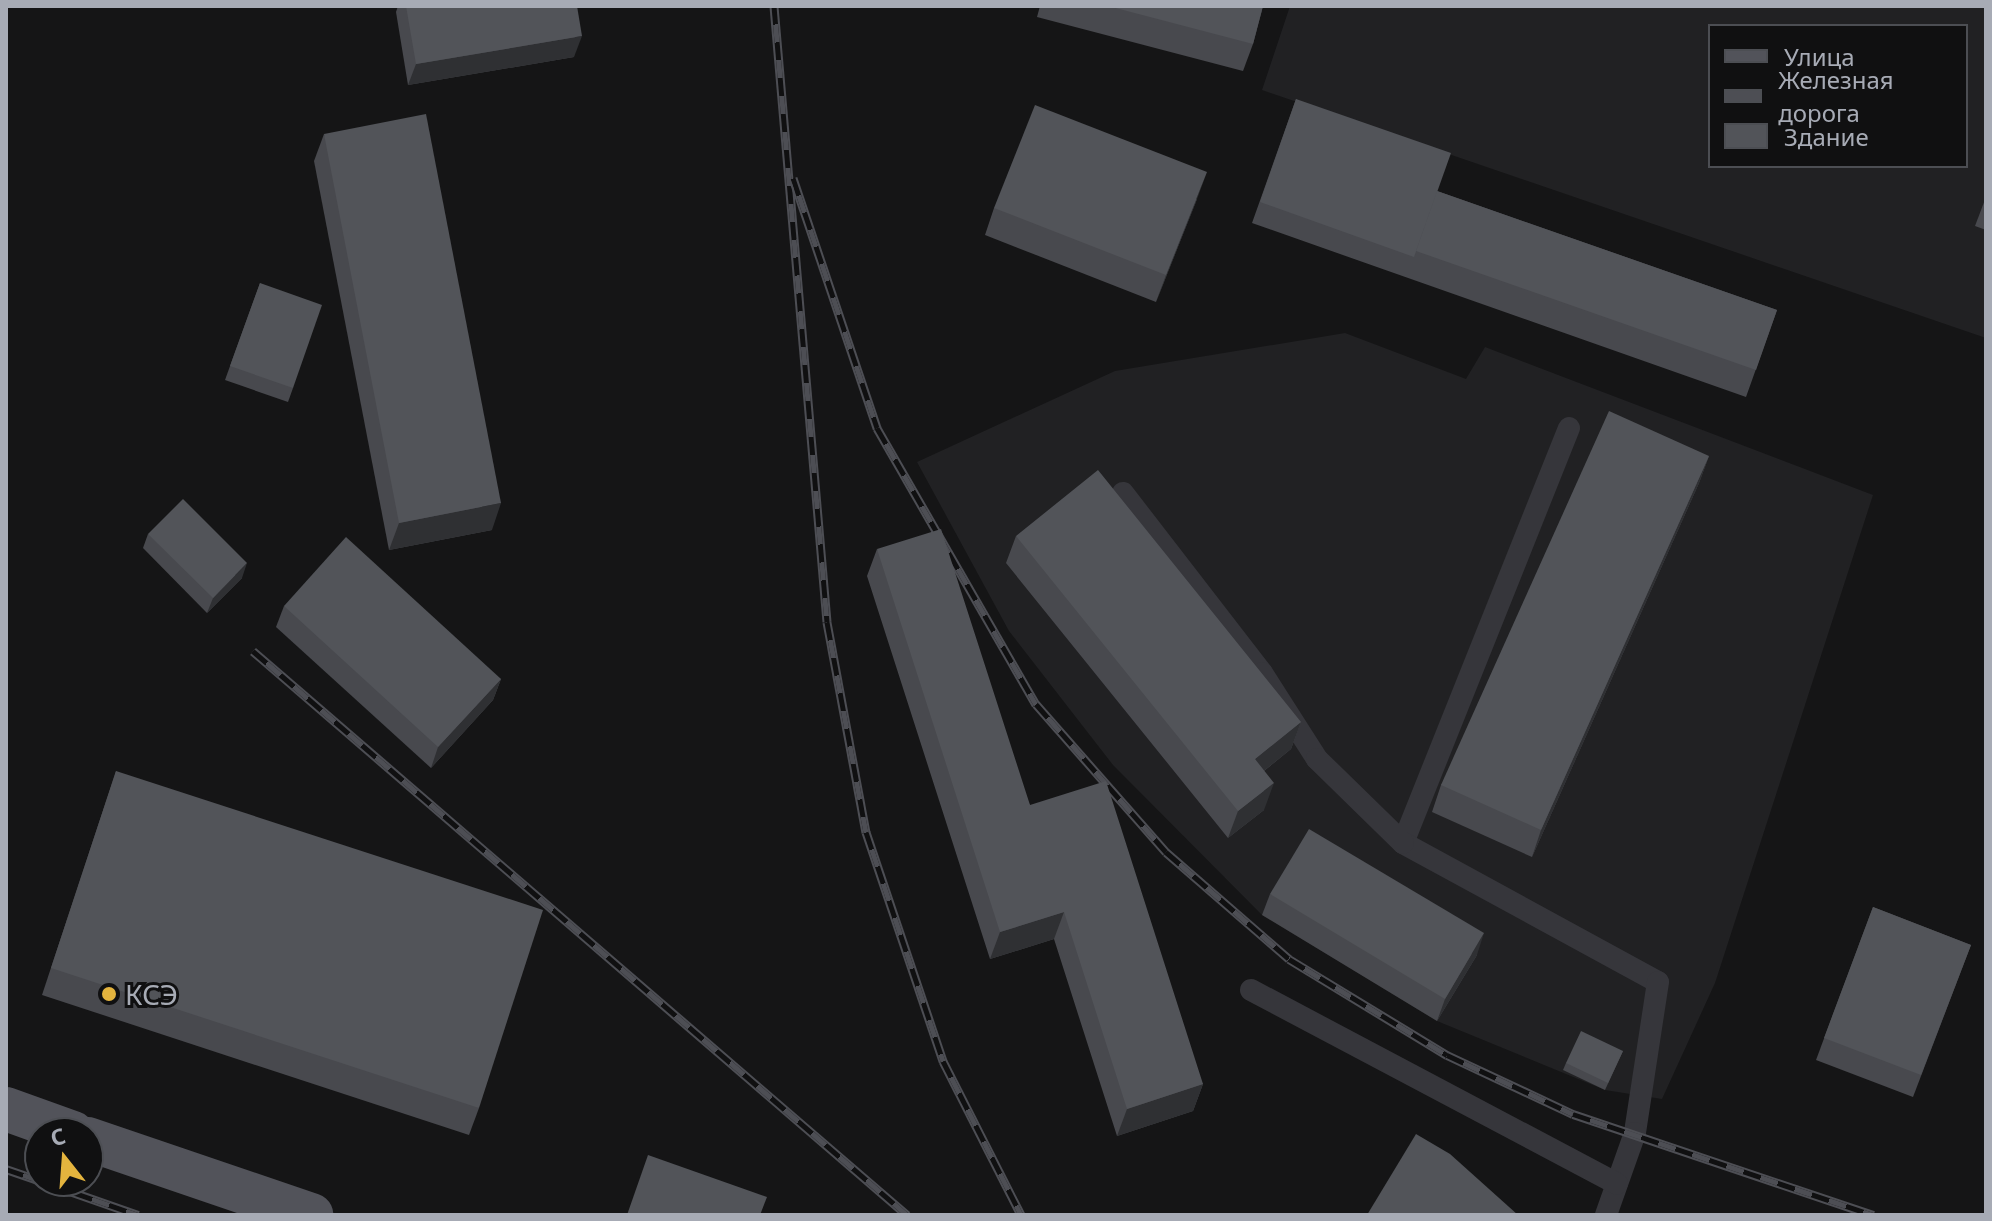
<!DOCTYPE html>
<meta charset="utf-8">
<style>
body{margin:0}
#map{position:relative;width:1992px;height:1221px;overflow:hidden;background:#151516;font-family:"Noto Sans",sans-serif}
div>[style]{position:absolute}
.built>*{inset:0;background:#212123}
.lane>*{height:22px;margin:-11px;padding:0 11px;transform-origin:11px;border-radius:11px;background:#36363b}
.primary>*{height:44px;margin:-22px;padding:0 22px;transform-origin:22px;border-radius:22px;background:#52535a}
.rail>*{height:9px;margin-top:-4.5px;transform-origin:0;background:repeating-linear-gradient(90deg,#101011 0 18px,#4d4e54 0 36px);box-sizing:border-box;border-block:2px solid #4d4e54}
.wall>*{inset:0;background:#48494e}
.shaded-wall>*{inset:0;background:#2f3033}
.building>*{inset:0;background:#525459}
.dots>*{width:22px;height:22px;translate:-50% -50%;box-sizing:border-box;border:4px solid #101011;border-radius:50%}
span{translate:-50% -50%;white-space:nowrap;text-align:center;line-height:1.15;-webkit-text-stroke:6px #101011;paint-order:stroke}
.poi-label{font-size:28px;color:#a7abb5}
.left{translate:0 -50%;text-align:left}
.frame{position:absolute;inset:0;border:8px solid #a7abb5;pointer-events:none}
.legend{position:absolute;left:1708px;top:24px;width:260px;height:144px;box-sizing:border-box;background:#101011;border:2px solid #4c4e53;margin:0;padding:10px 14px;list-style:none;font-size:24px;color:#a7abb5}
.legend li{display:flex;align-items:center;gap:16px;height:40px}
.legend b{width:40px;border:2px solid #4c4e53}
.north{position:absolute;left:24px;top:1117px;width:80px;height:80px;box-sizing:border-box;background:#101011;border:2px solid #4c4e53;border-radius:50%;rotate:343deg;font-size:22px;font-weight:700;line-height:32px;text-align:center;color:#a7abb5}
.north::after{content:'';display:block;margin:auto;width:28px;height:36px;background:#e4b43e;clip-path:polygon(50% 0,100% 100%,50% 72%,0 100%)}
</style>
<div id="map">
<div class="built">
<div style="clip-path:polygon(evenodd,1290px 6px,1986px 6px,1986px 338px,1262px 90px,1290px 6px,1710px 26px,1966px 26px,1966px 166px,1710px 166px,1710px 26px)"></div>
<div style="clip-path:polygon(1345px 333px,1466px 379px,1485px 347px,1873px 495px,1715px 983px,1662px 1099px,1605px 1090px,1437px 1021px,1262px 915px,1113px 765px,1009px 631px,917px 462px,1115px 371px)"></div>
</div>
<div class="lane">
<div style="left:1569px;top:428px;width:447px;rotate:111.8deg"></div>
<div style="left:1403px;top:843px;width:290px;rotate:28.6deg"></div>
<div style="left:1658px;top:982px;width:153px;rotate:98.7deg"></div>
<div style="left:1635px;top:1133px;width:87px;rotate:109.5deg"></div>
<div style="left:1123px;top:493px;width:227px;rotate:52.3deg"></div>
<div style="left:1262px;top:673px;width:102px;rotate:57.4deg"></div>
<div style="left:1317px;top:759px;width:120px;rotate:44.3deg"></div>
<div style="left:1251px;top:990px;width:414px;rotate:27.9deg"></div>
</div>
<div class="primary">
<div style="left:6px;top:1109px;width:71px;rotate:19.7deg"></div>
<div style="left:88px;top:1139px;width:236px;rotate:18.8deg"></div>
</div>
<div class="rail">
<div style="left:774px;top:6px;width:618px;rotate:85.08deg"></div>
<div style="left:827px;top:622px;width:214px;rotate:79.5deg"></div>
<div style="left:866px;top:832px;width:242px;rotate:71.4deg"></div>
<div style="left:943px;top:1061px;width:173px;rotate:63.1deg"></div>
<div style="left:793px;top:178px;width:264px;rotate:71.4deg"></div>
<div style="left:877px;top:428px;width:319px;rotate:60.1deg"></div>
<div style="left:1036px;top:704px;width:197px;rotate:48.7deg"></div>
<div style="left:1166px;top:852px;width:163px;rotate:41deg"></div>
<div style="left:1289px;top:959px;width:185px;rotate:31.3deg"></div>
<div style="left:1447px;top:1055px;width:139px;rotate:25.1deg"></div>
<div style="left:1573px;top:1114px;width:317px;rotate:18.6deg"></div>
<div style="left:253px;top:651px;width:864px;rotate:40.77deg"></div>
<div style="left:6px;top:1169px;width:36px;rotate:19deg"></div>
<div style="left:41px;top:1181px;width:103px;rotate:19.3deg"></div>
</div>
<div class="wall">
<div style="clip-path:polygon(398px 6px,577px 6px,574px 57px,408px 85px,396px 12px)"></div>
<div style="clip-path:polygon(1040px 6px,1263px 6px,1253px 44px,1243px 71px,1037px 17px)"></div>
<div style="clip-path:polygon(1296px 99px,1437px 191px,1777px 310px,1746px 397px,1252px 223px)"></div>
<div style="clip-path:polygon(324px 134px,492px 530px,389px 550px,314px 161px)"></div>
<div style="clip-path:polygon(1986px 197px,1986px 230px,1975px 226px)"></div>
<div style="clip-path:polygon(1197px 199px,1156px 302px,985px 235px,994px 208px)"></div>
<div style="clip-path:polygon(260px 283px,293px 388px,288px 402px,225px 380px)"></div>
<div style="clip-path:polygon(1709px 456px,1699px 483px,1532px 857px,1432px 812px,1441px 785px)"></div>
<div style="clip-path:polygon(148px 534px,242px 578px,207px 613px,143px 548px)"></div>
<div style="clip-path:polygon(1016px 536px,1301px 722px,1291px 749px,1264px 771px,1264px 810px,1228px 838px,1006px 563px)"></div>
<div style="clip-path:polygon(877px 549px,1030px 805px,1203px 1084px,1193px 1111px,1117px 1136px,1054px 939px,990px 959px,867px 576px)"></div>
<div style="clip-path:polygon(284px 606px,501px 679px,493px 700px,431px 768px,276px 627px)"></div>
<div style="clip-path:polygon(116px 771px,479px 1108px,469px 1135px,42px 995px)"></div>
<div style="clip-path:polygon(1270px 894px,1477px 955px,1437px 1021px,1262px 915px)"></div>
<div style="clip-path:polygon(1873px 907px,1971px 945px,1913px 1097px,1816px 1060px)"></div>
<div style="clip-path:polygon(1623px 1051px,1605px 1090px,1563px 1070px,1566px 1063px)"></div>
</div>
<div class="shaded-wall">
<div style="clip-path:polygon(582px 36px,574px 57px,408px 85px,416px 64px)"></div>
<div style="clip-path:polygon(1207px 172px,1197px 199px,1156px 302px,1166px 275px)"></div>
<div style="clip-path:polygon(1709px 456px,1699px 483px,1532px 857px,1541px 830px)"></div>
<div style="clip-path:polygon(501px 503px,492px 530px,389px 550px,399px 523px)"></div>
<div style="clip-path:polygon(247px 563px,242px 578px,207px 613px,213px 598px)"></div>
<div style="clip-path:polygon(501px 679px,493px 700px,431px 768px,438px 747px)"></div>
<div style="clip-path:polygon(1301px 722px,1291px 749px,1245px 786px,1255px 759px)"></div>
<div style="clip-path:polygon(1274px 783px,1264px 810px,1228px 838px,1238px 811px)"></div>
<div style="clip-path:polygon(1064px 912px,1054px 939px,990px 959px,1000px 932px)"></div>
<div style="clip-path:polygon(1484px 933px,1477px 955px,1437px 1021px,1445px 999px)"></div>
<div style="clip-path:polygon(1203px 1084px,1193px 1111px,1117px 1136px,1127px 1109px)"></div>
</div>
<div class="building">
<div style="clip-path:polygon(406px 6px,577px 6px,582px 36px,416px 64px)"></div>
<div style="clip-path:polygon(1108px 6px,1263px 6px,1253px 44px)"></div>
<div style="clip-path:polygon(1296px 99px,1451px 153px,1414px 257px,1260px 202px)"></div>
<div style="clip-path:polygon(1035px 105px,1207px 172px,1166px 275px,994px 208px)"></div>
<div style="clip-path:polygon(426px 114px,501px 503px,399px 523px,324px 134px)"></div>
<div style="clip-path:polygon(1437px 191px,1777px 310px,1756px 370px,1416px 251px)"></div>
<div style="clip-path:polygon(260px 283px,322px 305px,293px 388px,230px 366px)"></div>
<div style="clip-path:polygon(1609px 411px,1709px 456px,1541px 830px,1441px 785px)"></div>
<div style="clip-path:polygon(1098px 470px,1301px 722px,1255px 759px,1274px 783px,1238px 811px,1016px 536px)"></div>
<div style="clip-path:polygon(183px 499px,247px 563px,213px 598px,148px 534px)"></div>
<div style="clip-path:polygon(941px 529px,1030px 805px,1106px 781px,1203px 1084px,1127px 1109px,1064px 912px,1000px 932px,877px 549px)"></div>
<div style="clip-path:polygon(346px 537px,501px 679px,438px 747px,284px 606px)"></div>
<div style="clip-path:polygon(116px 771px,543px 910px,479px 1108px,51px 968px)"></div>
<div style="clip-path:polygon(1309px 829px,1484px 933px,1445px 999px,1270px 894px)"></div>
<div style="clip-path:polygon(1873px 907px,1971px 945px,1921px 1075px,1824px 1038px)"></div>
<div style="clip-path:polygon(1581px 1031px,1623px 1051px,1608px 1083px,1566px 1063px)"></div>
<div style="clip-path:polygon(1416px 1134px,1450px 1154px,1518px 1215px,1367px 1215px)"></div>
<div style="clip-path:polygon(648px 1155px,767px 1197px,760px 1215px,627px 1215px)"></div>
</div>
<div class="dots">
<div style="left:109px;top:994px;background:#e4b43e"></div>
</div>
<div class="poi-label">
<span class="left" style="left:125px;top:994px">КСЭ</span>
</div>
<div class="frame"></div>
<ul class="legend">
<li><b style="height:10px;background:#52535a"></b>Улица</li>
<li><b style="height:10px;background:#4d4e54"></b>Железная дорога</li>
<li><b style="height:22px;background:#525459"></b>Здание</li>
</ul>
<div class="north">С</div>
</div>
